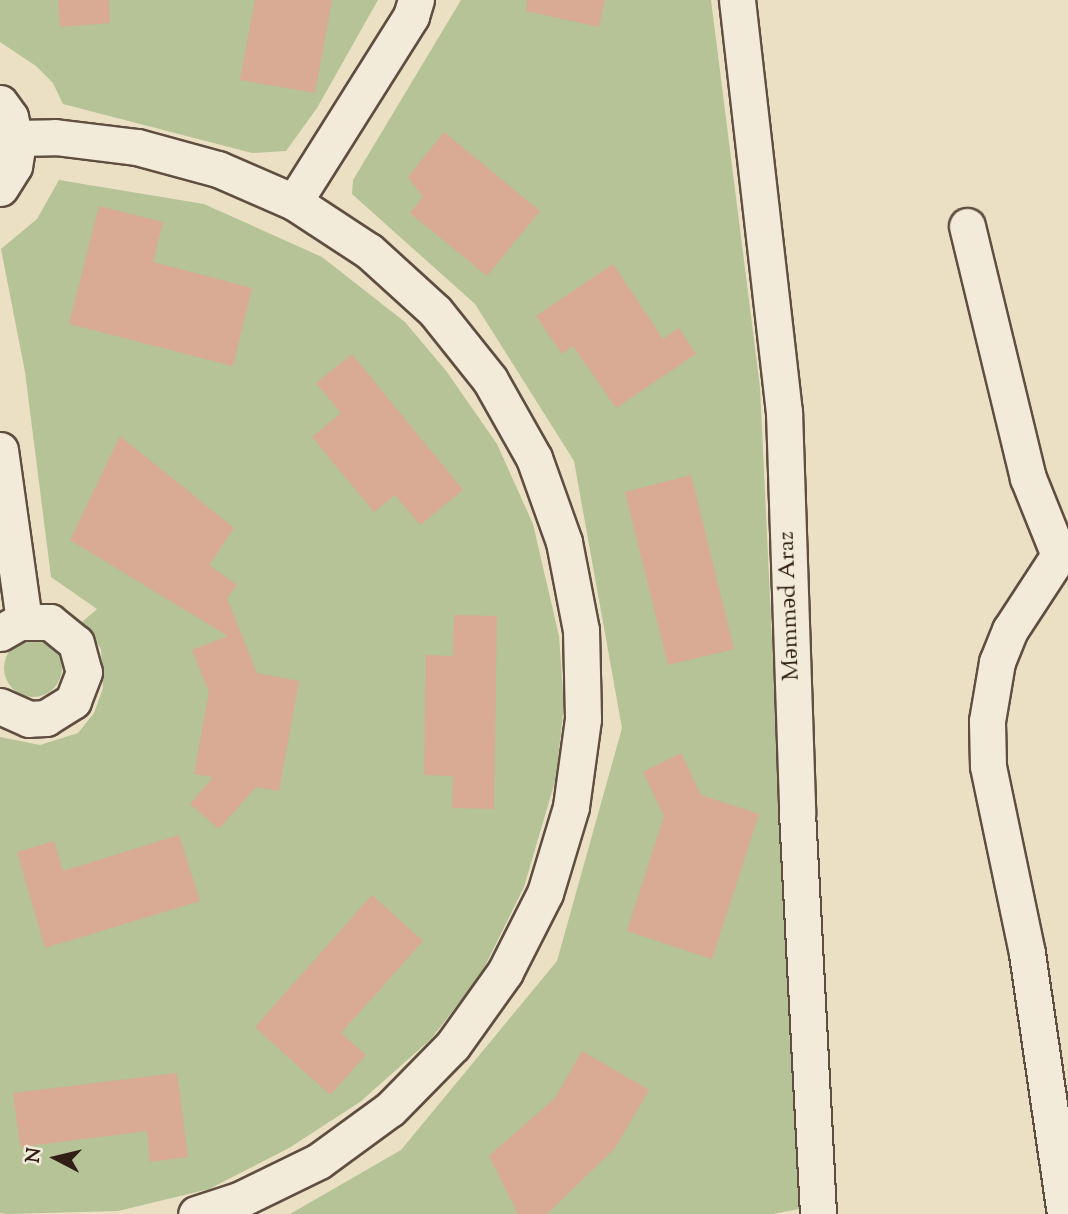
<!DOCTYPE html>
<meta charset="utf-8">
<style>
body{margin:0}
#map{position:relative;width:1068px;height:1214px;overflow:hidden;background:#ebe0c4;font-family:"Sorts Mill Goudy",serif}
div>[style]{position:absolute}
.green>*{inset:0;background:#b5c396}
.round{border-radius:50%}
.building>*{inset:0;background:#d9aa94}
.roads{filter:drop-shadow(2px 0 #604e41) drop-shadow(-2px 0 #604e41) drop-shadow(0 2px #604e41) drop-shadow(0 -2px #604e41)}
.minor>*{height:35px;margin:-17.5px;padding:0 17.5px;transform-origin:17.5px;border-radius:17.5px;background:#f2ebd9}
span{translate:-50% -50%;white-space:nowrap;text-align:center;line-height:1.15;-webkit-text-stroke:6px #f2ebd9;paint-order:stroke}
.street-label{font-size:24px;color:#311e15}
.north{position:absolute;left:21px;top:1123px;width:70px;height:70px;-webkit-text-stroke:5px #f2ebd9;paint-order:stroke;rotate:277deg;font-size:19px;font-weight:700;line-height:28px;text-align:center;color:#311e15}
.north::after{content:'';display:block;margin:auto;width:24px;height:32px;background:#311e15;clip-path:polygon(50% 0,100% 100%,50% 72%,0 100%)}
</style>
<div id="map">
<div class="green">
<div style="clip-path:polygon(0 0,378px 0,317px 108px,286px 151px,252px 153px,63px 104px,53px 83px,36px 66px,0 42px)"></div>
<div style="clip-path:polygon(461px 0,711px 0,760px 387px,799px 1209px,773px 1214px,290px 1214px,401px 1150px,557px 961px,622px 728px,574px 461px,475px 304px,352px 194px,353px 180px)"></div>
<div style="clip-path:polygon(59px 180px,204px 204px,322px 257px,405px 322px,447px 372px,497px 444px,533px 524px,559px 636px,564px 705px,556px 778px,524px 887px,481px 974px,431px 1039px,360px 1102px,289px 1148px,209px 1189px,118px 1211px,7px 1214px,0 1213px,0 737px,40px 745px,78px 733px,94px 713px,103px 688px,101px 649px,82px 622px,97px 609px,51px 577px,25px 372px,1px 249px,37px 219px)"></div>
<div class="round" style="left:4px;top:639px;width:58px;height:58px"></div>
</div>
<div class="building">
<div style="clip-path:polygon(58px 0,109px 0,110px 23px,60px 27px)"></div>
<div style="clip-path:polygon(255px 0,332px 0,315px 93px,240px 80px)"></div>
<div style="clip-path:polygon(527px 0,605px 0,599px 27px,526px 11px)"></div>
<div style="clip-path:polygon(444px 132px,540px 211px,487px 276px,410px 213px,423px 197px,408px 177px)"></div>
<div style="clip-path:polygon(99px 206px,163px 222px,153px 262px,252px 288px,233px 366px,69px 324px)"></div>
<div style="clip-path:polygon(613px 264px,663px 339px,679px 328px,696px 354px,616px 408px,573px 346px,562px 354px,536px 316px)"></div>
<div style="clip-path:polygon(352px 354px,463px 490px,420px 525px,395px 495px,374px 512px,312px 437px,341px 413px,316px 383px)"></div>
<div style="clip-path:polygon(120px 436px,234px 528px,209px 565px,237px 585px,227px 598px,257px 673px,299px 681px,279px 791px,256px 787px,219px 829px,190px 804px,213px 777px,194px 774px,209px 692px,192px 650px,228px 636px,70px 540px)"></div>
<div style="clip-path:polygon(691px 475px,734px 649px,668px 665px,625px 492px)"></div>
<div style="clip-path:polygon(454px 615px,497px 616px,494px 809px,452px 808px,453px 776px,424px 775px,426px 655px,453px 656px)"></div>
<div style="clip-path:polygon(681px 753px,701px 795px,759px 814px,712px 959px,627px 931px,664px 816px,643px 772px)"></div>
<div style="clip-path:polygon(179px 835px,200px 901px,45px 948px,17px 852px,54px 841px,63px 871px)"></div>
<div style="clip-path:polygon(372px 895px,423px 941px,341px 1033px,366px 1055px,330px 1095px,255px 1027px)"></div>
<div style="clip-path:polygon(582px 1051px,649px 1090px,615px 1148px,547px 1214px,518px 1214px,489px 1156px,555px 1098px)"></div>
<div style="clip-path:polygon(177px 1073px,188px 1157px,150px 1162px,147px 1131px,20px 1147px,13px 1093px)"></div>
</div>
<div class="roads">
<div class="minor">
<div style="left:737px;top:0;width:415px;rotate:83.5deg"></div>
<div style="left:784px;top:412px;width:400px;rotate:88.1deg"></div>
<div style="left:797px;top:812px;width:403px;rotate:87deg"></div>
<div style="left:0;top:103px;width:17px;rotate:54deg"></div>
<div style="left:10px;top:117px;width:32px;rotate:77deg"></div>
<div style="left:17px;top:148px;width:18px;rotate:99deg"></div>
<div style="left:14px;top:166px;width:26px;rotate:122deg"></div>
<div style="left:16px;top:138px;width:39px;rotate:-1deg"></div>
<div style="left:55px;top:137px;width:83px;rotate:7deg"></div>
<div style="left:137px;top:147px;width:84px;rotate:15.2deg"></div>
<div style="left:218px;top:169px;width:83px;rotate:23.5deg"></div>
<div style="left:294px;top:202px;width:90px;rotate:33.2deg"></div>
<div style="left:369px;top:251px;width:89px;rotate:42.3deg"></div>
<div style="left:435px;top:311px;width:88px;rotate:51.4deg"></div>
<div style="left:490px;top:380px;width:90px;rotate:60.6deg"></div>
<div style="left:534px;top:458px;width:89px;rotate:70.3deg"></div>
<div style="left:564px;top:542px;width:90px;rotate:79.1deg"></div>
<div style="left:581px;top:630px;width:89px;rotate:88.7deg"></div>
<div style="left:583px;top:719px;width:89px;rotate:97.8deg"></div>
<div style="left:571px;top:807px;width:90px;rotate:106.8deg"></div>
<div style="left:545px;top:893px;width:89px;rotate:116.9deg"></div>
<div style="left:505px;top:972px;width:90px;rotate:125.5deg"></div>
<div style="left:453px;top:1045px;width:90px;rotate:134.5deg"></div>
<div style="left:390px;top:1109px;width:88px;rotate:143.8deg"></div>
<div style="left:319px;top:1161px;width:89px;rotate:154deg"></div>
<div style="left:239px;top:1200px;width:45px;rotate:162deg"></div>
<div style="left:294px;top:202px;width:220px;rotate:-57.8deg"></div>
<div style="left:411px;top:16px;width:17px;rotate:-73deg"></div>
<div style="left:967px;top:226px;width:259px;rotate:76.4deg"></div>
<div style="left:1028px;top:478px;width:83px;rotate:68.1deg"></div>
<div style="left:0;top:450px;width:173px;rotate:82deg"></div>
<div style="left:0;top:633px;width:22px;rotate:-30deg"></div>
<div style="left:19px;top:622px;width:31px"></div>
<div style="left:50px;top:622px;width:33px;rotate:39deg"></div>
<div style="left:76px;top:643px;width:30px;rotate:75deg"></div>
<div style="left:84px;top:672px;width:31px;rotate:111deg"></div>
<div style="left:73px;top:701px;width:32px;rotate:148deg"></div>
<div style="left:46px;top:718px;width:17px;rotate:177deg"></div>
<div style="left:29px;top:719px;width:32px;rotate:-156deg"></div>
<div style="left:1065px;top:1214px;width:264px;rotate:-98.3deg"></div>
<div style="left:1027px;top:953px;width:191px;rotate:-101.8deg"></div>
<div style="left:988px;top:766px;width:45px;rotate:-91.3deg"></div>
<div style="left:987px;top:721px;width:60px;rotate:-80.4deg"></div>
<div style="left:997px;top:662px;width:35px;rotate:-68deg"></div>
<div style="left:1010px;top:630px;width:90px;rotate:-56.8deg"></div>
<div style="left:1059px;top:555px;width:10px;rotate:-24deg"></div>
</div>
</div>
<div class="street-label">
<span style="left:790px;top:606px;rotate:-92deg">Məmməd Araz</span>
</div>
<div class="north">N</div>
</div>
